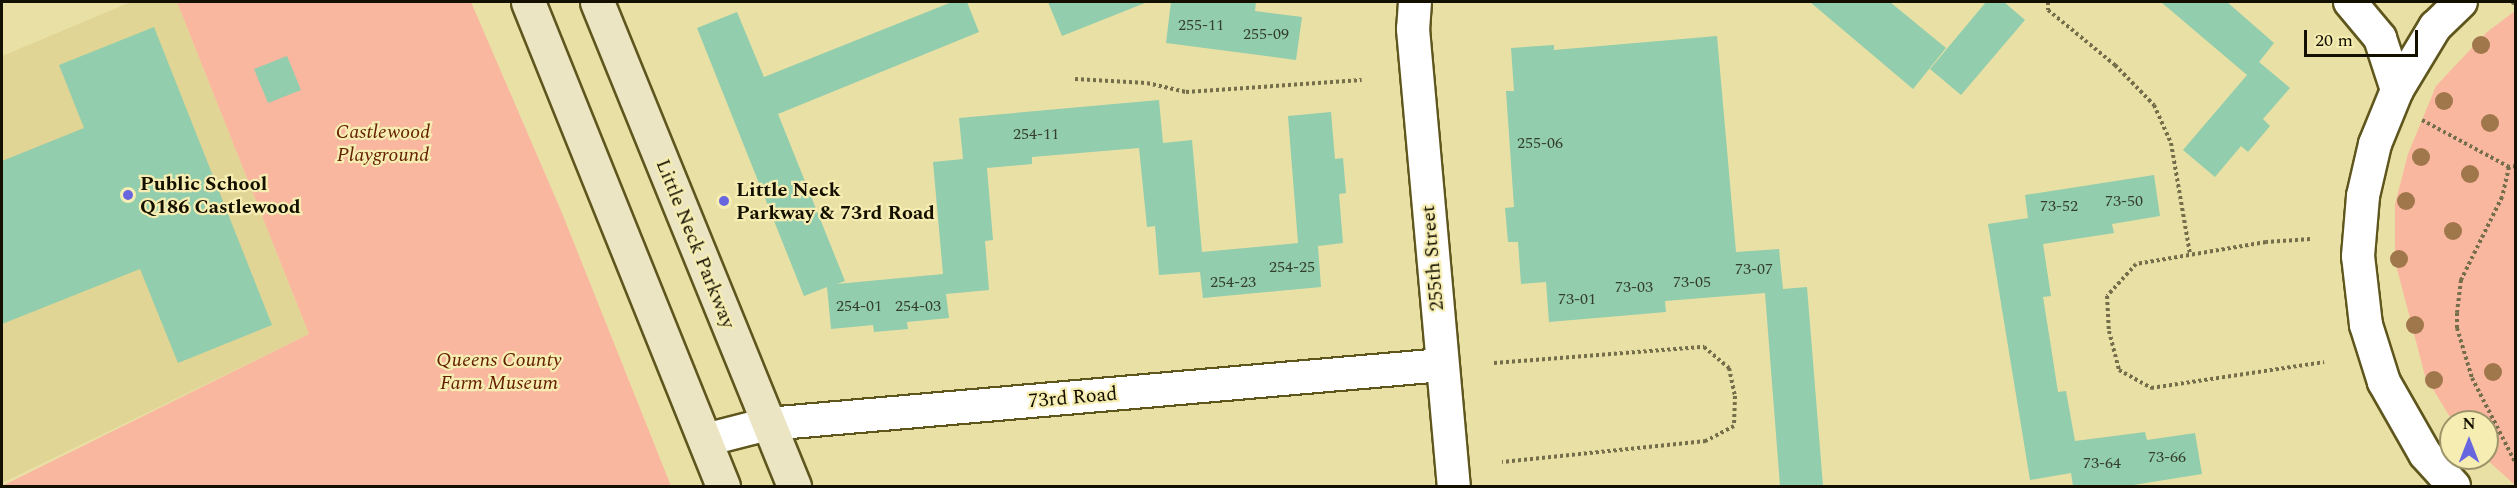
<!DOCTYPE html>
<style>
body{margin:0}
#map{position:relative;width:2517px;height:488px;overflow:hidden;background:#e9e0a5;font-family:Spectral,serif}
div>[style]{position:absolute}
.built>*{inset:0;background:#e0d594}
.green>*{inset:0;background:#fab79f}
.building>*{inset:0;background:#92cdad}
.path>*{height:4px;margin-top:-2px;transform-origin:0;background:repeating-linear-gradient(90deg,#746e4b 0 3px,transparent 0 6px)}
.roads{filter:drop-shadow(2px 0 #5f561e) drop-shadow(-2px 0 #5f561e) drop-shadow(0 2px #5f561e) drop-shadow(0 -2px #5f561e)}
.minor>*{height:32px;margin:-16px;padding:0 16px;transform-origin:16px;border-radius:16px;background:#fff}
.secondary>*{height:33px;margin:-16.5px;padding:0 16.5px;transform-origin:16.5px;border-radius:16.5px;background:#ebe5c4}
.trees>*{width:18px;height:18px;margin:-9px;border-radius:50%;background:#a0764b}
.dots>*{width:16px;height:16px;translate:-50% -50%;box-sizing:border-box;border:3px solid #f6edb2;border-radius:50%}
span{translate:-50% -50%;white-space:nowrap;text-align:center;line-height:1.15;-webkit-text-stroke:4.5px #f6edb2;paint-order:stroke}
.number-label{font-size:16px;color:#343f2b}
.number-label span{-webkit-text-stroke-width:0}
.park-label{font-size:20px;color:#652002;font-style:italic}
.poi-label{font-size:20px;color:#141000;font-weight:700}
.left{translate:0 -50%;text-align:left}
.street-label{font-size:20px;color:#141000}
.frame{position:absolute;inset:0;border:3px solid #141000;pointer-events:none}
.north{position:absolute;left:2439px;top:410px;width:60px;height:60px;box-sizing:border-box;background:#f6edb2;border:2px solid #9c956b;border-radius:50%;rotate:0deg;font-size:16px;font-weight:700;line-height:24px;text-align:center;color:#141000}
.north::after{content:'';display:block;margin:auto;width:21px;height:27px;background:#6866df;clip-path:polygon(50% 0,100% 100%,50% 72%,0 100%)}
.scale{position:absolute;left:2304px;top:30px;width:114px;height:27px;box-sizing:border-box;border:3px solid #141000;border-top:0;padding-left:8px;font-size:18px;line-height:21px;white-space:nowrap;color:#141000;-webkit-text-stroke:4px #f6edb2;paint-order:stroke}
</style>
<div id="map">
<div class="built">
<div style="clip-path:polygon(131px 2px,177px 2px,309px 334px,2px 483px,2px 56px)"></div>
</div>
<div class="green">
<div style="clip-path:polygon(177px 2px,471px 2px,562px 213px,671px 486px,2px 486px,309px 334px)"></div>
<div style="clip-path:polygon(2515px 11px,2515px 485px,2485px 458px,2487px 422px,2453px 422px,2425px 376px,2395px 261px,2395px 204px,2408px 154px,2436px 86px,2487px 32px)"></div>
</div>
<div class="building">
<div style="clip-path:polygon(952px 2px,967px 2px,979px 32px,778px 114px,845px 281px,837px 284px,943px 274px,933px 162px,963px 159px,959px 118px,1159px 100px,1163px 143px,1192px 140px,1202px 252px,1298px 243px,1288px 116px,1331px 112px,1335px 159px,1343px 158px,1346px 193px,1339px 194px,1343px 243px,1318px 246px,1321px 287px,1203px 298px,1200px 272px,1159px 275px,1155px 226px,1147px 227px,1139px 148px,1032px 157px,1032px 164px,987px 168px,993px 240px,985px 241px,989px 290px,946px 294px,949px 318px,907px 322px,908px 329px,874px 332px,873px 325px,831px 329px,827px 287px,804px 296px,697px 28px,737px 12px,764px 77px)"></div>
<div style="clip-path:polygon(1048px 2px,1145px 2px,1145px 3px,1062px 36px)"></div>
<div style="clip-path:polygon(1171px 2px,1256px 2px,1255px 11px,1302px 17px,1296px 60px,1166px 43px)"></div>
<div style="clip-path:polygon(1810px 2px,1890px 2px,1946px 48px,1913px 89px)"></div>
<div style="clip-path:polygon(1986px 2px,2004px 2px,2025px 20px,1961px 95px,1930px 69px)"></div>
<div style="clip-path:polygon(2161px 2px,2227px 2px,2274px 43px,2259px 62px,2290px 88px,2263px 119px,2270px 126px,2248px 152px,2241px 146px,2215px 177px,2183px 150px,2247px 75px)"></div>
<div style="clip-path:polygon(154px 27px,272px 325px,178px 363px,140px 269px,2px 324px,2px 161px,84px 128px,59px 65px)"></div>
<div style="clip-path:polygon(1717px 36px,1736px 252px,1779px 249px,1783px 289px,1807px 287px,1823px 486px,1780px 486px,1765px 293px,1665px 301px,1666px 312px,1549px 322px,1546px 282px,1521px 284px,1518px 242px,1508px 242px,1505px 208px,1514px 207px,1506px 91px,1514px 91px,1511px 48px,1554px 45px,1554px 50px)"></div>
<div style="clip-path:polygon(287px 56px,301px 90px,268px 103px,254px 69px)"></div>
<div style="clip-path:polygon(2154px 175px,2160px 216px,2112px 224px,2114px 233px,2043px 244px,2051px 296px,2043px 297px,2051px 347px,2058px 392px,2066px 391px,2075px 441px,2145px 432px,2147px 440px,2195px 433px,2202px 474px,2127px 486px,2073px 486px,2071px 473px,2030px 480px,1988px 224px,2028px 218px,2025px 195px)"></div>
</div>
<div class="path">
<div style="left:2048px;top:2px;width:8px;rotate:90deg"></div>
<div style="left:2048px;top:10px;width:87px;rotate:39.4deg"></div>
<div style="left:2115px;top:65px;width:56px;rotate:45.7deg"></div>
<div style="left:2154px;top:105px;width:42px;rotate:65.9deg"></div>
<div style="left:2171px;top:143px;width:113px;rotate:80.3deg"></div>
<div style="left:2512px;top:2px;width:5px;rotate:37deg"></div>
<div style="left:1075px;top:79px;width:72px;rotate:3.2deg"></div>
<div style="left:1147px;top:83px;width:40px;rotate:13deg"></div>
<div style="left:1186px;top:92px;width:176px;rotate:-3.9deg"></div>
<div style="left:2422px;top:120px;width:99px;rotate:28.4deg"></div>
<div style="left:2516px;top:166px;width:7px;rotate:172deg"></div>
<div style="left:2509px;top:167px;width:31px;rotate:103deg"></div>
<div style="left:2502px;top:197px;width:93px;rotate:116.3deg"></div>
<div style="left:2461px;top:280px;width:33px;rotate:97deg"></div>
<div style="left:2457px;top:313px;width:15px;rotate:90deg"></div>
<div style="left:2457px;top:328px;width:52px;rotate:73.3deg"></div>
<div style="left:2472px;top:378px;width:97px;rotate:62.9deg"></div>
<div style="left:2310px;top:239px;width:44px;rotate:176.1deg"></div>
<div style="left:2266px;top:242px;width:132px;rotate:170.4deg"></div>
<div style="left:2136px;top:264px;width:43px;rotate:132.2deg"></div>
<div style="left:2107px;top:296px;width:35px;rotate:87deg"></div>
<div style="left:2109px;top:331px;width:40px;rotate:75.6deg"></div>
<div style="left:2119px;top:370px;width:37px;rotate:29deg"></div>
<div style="left:2151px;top:388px;width:175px;rotate:-8.5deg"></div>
<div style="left:1494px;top:363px;width:211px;rotate:-4.4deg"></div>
<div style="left:1704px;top:347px;width:33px;rotate:40deg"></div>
<div style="left:1729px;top:368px;width:29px;rotate:78deg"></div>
<div style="left:1735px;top:396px;width:30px;rotate:92deg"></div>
<div style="left:1734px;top:426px;width:32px;rotate:152deg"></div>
<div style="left:1706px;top:441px;width:205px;rotate:174.1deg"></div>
</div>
<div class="roads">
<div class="minor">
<div style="left:1415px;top:2px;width:27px;rotate:94deg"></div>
<div style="left:1413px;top:29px;width:459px;rotate:84.9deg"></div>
<div style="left:2350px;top:2px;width:47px;rotate:50.2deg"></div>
<div style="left:2380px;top:38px;width:55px;rotate:71.9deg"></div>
<div style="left:705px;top:440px;width:65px;rotate:-14.3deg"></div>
<div style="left:768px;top:424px;width:677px;rotate:-5deg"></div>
<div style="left:2454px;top:486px;width:43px;rotate:-132.2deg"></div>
<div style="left:2425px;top:454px;width:83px;rotate:-119.7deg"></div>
<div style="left:2384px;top:382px;width:60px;rotate:-107.5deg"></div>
<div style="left:2366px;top:325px;width:69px;rotate:-96.6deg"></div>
<div style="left:2358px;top:256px;width:60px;rotate:-85.2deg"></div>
<div style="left:2363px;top:196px;width:53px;rotate:-77deg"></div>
<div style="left:2375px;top:144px;width:58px;rotate:-67.8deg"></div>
<div style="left:2397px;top:90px;width:74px;rotate:-58.9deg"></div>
<div style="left:2435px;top:27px;width:36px;rotate:-44deg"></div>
</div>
<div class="secondary">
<div style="left:528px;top:2px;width:522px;rotate:68.06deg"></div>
<div style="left:597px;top:2px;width:523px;rotate:67.85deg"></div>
</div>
</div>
<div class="trees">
<div style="left:2481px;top:45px"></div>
<div style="left:2444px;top:101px"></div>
<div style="left:2490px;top:123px"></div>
<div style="left:2421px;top:157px"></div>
<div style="left:2470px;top:174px"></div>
<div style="left:2406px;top:201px"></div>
<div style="left:2453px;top:231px"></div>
<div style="left:2399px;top:259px"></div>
<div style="left:2415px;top:325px"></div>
<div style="left:2493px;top:372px"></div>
<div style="left:2434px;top:380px"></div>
</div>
<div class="dots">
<div style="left:128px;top:195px;background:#6866df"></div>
<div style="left:724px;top:201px;background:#6866df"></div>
</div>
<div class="number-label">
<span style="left:1201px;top:25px">255-11</span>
<span style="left:1266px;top:34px">255-09</span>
<span style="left:1036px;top:134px">254-11</span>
<span style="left:1540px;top:143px">255-06</span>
<span style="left:2124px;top:201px">73-50</span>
<span style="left:2059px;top:206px">73-52</span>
<span style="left:1292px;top:267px">254-25</span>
<span style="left:1754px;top:269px">73-07</span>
<span style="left:1233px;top:282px">254-23</span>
<span style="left:1692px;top:282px">73-05</span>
<span style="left:1634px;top:287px">73-03</span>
<span style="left:1577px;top:299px">73-01</span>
<span style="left:859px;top:306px">254-01</span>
<span style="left:918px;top:306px">254-03</span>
<span style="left:2167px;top:457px">73-66</span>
<span style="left:2102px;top:463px">73-64</span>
</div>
<div class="park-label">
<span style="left:383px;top:144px">Castlewood<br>Playground</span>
<span style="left:499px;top:372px">Queens County<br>Farm Museum</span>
</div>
<div class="poi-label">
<span class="left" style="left:140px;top:196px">Public School<br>Q186 Castlewood</span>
<span class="left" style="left:736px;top:202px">Little Neck<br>Parkway &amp; 73rd Road</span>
</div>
<div class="street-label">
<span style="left:695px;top:244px;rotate:68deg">Little Neck Parkway</span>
<span style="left:1433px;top:258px;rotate:-95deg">255th Street</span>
<span style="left:1073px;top:398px;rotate:-5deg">73rd Road</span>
</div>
<div class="frame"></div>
<div class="north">N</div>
<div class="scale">20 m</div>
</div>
